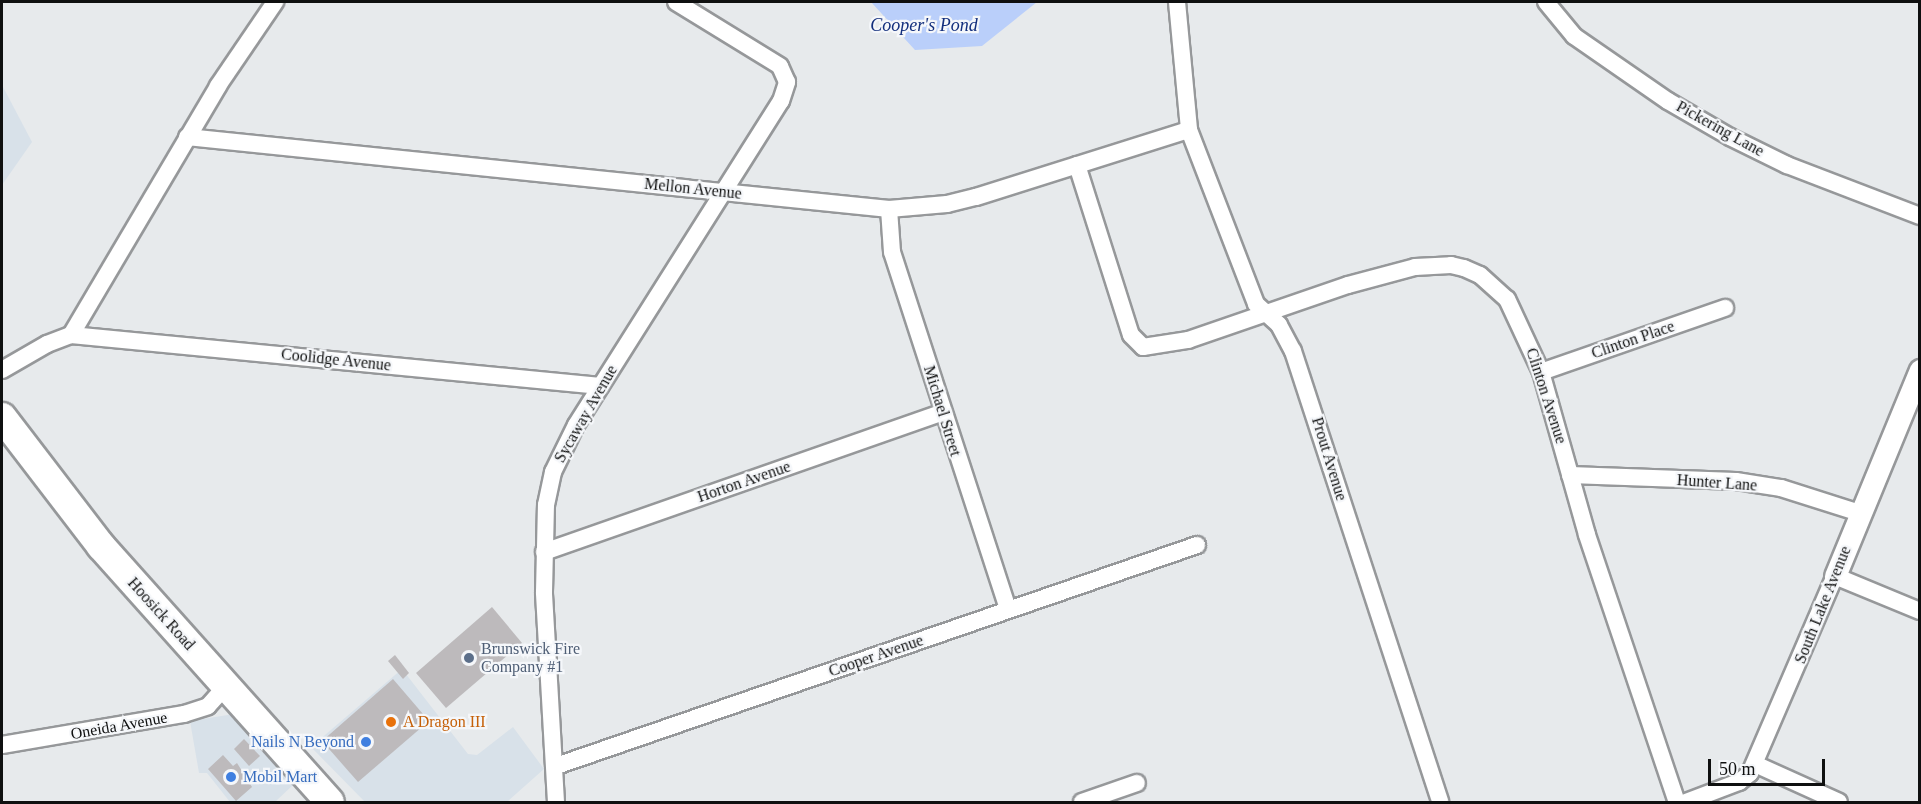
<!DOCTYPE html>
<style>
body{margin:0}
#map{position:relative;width:1921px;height:804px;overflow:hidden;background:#e7eaec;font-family:"Times New Roman",serif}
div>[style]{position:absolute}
.built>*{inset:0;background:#d8e1e9}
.water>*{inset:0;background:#bacffa}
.building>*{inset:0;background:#bdbabc}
.roads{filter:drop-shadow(2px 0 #96989a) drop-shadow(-2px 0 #96989a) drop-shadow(0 2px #96989a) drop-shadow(0 -2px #96989a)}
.minor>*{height:16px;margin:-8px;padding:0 8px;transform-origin:8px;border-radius:8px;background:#fff}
.tertiary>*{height:21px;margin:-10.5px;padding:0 10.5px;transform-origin:10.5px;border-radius:10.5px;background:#fff}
.trunk>*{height:28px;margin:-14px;padding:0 14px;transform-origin:14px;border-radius:14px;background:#fff}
.dots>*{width:16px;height:16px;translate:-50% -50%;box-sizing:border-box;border:3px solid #f5f7fa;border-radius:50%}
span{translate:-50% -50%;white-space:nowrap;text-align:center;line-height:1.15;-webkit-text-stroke:4.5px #f5f7fa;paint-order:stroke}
.street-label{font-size:16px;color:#0f1010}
.service-label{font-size:16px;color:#4e5e75}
.left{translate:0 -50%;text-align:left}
.food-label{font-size:16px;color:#c56008}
.shop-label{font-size:16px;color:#366cbe}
.right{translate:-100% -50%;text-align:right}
.water-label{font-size:18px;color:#132f7d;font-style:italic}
.frame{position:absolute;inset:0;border:3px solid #0f1010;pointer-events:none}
.scale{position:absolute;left:1708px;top:759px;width:117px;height:27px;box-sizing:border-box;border:3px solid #0f1010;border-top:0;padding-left:8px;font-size:18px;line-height:21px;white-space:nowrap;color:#0f1010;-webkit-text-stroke:4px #f5f7fa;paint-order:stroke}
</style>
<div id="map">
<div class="built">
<div style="clip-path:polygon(2px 85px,32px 142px,2px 185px)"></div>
<div style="clip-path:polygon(402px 669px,468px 754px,477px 755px,513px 727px,544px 769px,507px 802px,365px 802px,311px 747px)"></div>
<div style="clip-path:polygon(234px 714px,294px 784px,275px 802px,230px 802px,207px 773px,199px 773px,190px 721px)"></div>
</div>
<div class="water">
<div style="clip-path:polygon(871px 2px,1037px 2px,982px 46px,915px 50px)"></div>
</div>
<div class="building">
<div style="clip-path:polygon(492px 607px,522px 643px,446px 708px,416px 673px)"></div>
<div style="clip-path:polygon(395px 655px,409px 673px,403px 679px,388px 661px)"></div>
<div style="clip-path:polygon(393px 679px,429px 721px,358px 782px,322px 741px)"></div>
<div style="clip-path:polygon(244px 739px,260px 756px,249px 766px,234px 749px)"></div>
<div style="clip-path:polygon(223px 755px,233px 766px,237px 763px,252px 787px,236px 801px,208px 769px)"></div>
</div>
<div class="roads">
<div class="minor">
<div style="left:1177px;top:2px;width:129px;rotate:84.6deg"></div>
<div style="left:1189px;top:130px;width:186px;rotate:68.9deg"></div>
<div style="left:1256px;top:304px;width:31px;rotate:42deg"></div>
<div style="left:1279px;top:325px;width:30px;rotate:62deg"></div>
<div style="left:1293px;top:351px;width:474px;rotate:71.9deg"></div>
<div style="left:1546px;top:2px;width:44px;rotate:50.5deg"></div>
<div style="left:1574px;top:36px;width:114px;rotate:34.7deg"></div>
<div style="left:1668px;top:101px;width:72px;rotate:30.1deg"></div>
<div style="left:1730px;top:137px;width:64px;rotate:26.2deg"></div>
<div style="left:1787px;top:165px;width:142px;rotate:21deg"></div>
<div style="left:187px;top:137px;width:706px;rotate:5.86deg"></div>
<div style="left:889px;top:209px;width:58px;rotate:-4.9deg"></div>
<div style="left:947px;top:204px;width:30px;rotate:-14deg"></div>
<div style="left:976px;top:197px;width:223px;rotate:-17.5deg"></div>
<div style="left:1077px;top:165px;width:178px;rotate:72.4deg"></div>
<div style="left:1131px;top:335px;width:17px;rotate:45deg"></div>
<div style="left:1143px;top:347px;width:46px;rotate:-8.8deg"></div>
<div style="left:1188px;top:340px;width:169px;rotate:-19deg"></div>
<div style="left:1348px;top:285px;width:69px;rotate:-15deg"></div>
<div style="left:1415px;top:267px;width:36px;rotate:-3deg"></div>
<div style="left:1451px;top:265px;width:13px;rotate:13deg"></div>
<div style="left:1464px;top:268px;width:17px;rotate:24deg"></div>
<div style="left:1480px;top:275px;width:36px;rotate:42deg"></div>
<div style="left:1507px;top:299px;width:81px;rotate:65deg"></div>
<div style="left:1541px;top:372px;width:169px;rotate:74.2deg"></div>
<div style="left:1587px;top:535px;width:282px;rotate:71.4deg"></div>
<div style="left:889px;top:209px;width:43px;rotate:86deg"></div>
<div style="left:892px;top:252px;width:376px;rotate:72deg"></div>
<div style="left:71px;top:335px;width:532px;rotate:5.5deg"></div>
<div style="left:2px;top:370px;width:52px;rotate:-30deg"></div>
<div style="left:47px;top:344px;width:26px;rotate:-21deg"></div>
<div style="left:71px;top:335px;width:289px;rotate:-59.4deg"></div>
<div style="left:218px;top:86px;width:102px;rotate:-55.8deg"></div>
<div style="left:1541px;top:372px;width:195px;rotate:-19.2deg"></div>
<div style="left:1570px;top:475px;width:166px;rotate:2.1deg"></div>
<div style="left:1736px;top:481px;width:46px;rotate:8.8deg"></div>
<div style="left:1781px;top:488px;width:83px;rotate:17.6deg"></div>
<div style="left:544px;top:552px;width:423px;rotate:-19.3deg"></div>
<div style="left:2px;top:745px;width:185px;rotate:-9.7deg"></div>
<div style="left:184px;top:714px;width:25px;rotate:-18deg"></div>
<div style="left:208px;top:706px;width:27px;rotate:-48deg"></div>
<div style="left:1755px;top:764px;width:92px;rotate:24.3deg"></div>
<div style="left:556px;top:766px;width:678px;rotate:-19.02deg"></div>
<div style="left:556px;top:802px;width:210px;rotate:-93.3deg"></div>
<div style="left:544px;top:592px;width:87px;rotate:-88.7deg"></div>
<div style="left:546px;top:505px;width:34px;rotate:-78deg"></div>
<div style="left:553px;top:472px;width:52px;rotate:-63.9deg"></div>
<div style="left:576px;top:425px;width:383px;rotate:-57.7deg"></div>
<div style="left:781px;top:101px;width:20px;rotate:-72deg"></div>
<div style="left:787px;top:82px;width:17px;rotate:-114deg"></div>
<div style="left:780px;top:66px;width:122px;rotate:-148.4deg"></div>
<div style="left:1082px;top:802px;width:58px;rotate:-19.1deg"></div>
<div style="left:1686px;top:802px;width:57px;rotate:-20.7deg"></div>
<div style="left:1739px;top:782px;width:14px;rotate:-39deg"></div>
<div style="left:1750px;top:773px;width:215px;rotate:-66.7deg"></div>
<div style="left:1835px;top:576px;width:92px;rotate:22.4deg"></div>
</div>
<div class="tertiary">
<div style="left:1835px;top:576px;width:223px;rotate:-67.6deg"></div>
</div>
<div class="trunk">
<div style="left:2px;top:417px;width:163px;rotate:52.5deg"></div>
<div style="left:101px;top:546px;width:343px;rotate:48.2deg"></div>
</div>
</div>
<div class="dots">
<div style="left:469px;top:658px;background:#5c6f8a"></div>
<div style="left:391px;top:722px;background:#e8710a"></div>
<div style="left:366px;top:742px;background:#3f7fe0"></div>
<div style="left:231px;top:777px;background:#3f7fe0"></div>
</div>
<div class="street-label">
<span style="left:1720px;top:129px;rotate:29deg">Pickering Lane</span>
<span style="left:693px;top:189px;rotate:6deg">Mellon Avenue</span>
<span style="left:1633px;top:340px;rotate:-19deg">Clinton Place</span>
<span style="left:336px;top:360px;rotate:6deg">Coolidge Avenue</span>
<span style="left:1546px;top:396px;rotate:72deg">Clinton Avenue</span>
<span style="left:942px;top:411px;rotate:73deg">Michael Street</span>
<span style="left:586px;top:414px;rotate:-60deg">Sycaway Avenue</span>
<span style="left:1329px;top:459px;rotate:73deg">Prout Avenue</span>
<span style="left:744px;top:482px;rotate:-19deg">Horton Avenue</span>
<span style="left:1717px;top:483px;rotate:4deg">Hunter Lane</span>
<span style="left:1823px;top:605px;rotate:-68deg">South Lake Avenue</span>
<span style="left:161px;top:614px;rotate:48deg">Hoosick Road</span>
<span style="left:876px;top:656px;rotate:-19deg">Cooper Avenue</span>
<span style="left:119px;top:726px;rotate:-10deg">Oneida Avenue</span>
</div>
<div class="service-label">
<span class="left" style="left:481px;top:658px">Brunswick Fire<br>Company #1</span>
</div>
<div class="food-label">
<span class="left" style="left:403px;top:722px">A Dragon III</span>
</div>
<div class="shop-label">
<span class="right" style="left:354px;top:742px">Nails N Beyond</span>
<span class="left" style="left:243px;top:777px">Mobil Mart</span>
</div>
<div class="water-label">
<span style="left:924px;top:25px">Cooper's Pond</span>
</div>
<div class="frame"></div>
<div class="scale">50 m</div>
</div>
